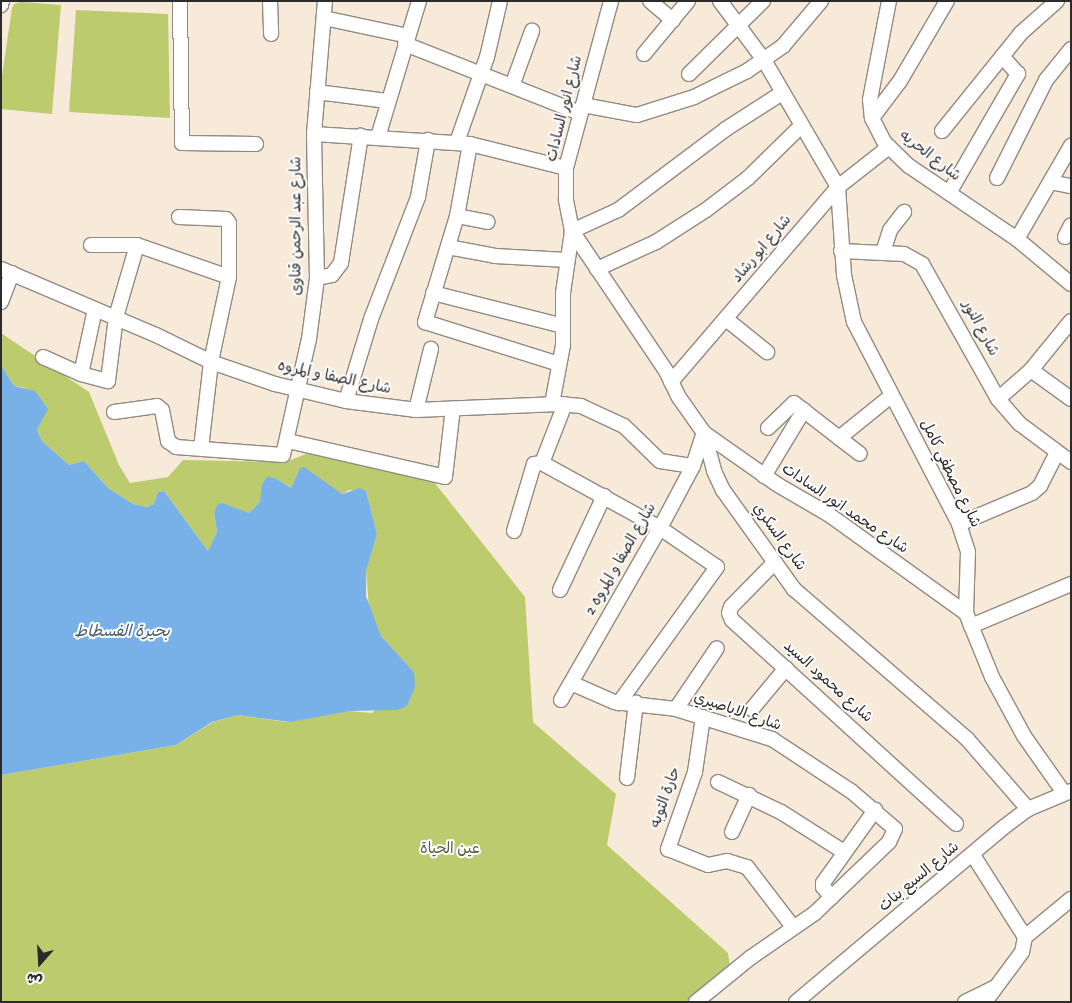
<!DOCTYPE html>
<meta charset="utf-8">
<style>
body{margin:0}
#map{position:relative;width:1072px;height:1003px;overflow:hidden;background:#f8ead8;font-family:"Gochi Hand","Playpen Sans Arabic",sans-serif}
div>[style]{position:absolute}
.green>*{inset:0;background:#bccb6d}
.water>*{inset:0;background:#77b1e8}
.roads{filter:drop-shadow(1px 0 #928a82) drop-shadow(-1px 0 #928a82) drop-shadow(0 1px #928a82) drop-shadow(0 -1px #928a82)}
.street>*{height:14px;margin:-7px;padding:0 7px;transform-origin:7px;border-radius:7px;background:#fff}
span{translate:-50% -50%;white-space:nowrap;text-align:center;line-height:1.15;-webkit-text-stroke:4px #fff;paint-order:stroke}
.street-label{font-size:15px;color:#2b2b2b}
.park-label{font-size:15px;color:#565b3f}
.water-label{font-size:16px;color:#465a6d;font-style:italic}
.frame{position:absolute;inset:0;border:2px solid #2b2b2b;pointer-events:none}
.north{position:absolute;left:15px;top:938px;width:50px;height:50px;-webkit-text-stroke:4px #fff;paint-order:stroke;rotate:199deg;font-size:14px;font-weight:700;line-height:20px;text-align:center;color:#2b2b2b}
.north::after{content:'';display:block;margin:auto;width:18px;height:22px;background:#2b2b2b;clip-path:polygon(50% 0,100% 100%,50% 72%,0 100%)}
</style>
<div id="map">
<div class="green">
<div style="clip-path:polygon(21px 2px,61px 5px,52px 114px,1px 109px,1px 83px,12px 8px,14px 4px)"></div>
<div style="clip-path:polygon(76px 10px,168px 14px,170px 118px,69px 112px)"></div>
<div style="clip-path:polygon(1px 333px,89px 392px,119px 465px,130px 483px,168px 477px,183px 460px,286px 462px,313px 451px,434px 482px,525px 597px,533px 722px,616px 794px,607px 845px,728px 953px,730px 967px,685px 1002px,1px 1002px,1px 775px,176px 745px,213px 722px,238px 715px,286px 722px,350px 711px,372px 713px,414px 672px,381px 636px,369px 609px,366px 571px,377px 534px,366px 491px,349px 490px,342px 494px,300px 468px,291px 488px,275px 478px,265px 479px,260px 502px,249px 513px,217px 505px,214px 512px,217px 532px,208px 551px,164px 491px,158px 492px,154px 504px,147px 507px,133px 504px,108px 488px,84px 461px,69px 465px,42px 441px,37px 430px,45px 414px,25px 388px,14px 386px,1px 365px)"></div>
</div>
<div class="water">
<div style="clip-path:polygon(1px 365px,14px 386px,35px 391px,48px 409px,37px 430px,42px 441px,69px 465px,84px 461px,108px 488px,133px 504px,147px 507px,154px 504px,158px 492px,164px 491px,208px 551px,217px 532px,214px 512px,217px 505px,222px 503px,249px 513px,260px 502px,262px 484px,267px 477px,275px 478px,291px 488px,300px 468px,304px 467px,342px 494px,360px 488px,366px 491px,377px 534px,366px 571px,366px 596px,381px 636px,414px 672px,415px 687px,407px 706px,397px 710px,350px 711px,290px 722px,238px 715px,212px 722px,176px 745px,1px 775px)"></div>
</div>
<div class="roads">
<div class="street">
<div style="left:180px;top:1px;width:142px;rotate:89.2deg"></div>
<div style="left:182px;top:143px;width:74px;rotate:0.8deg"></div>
<div style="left:270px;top:1px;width:33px;rotate:88deg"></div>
<div style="left:650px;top:1px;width:30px;rotate:40deg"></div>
<div style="left:720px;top:1px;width:74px;rotate:53.3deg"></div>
<div style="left:764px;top:60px;width:147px;rotate:59.8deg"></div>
<div style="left:838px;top:187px;width:88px;rotate:86.1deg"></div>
<div style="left:844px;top:275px;width:48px;rotate:78deg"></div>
<div style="left:854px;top:322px;width:228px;rotate:62.5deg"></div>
<div style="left:959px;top:524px;width:29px;rotate:72deg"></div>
<div style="left:968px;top:552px;width:61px;rotate:91.9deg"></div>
<div style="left:966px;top:613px;width:69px;rotate:67.9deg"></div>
<div style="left:992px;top:677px;width:67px;rotate:61.5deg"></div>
<div style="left:1024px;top:736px;width:70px;rotate:54.9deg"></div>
<div style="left:889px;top:1px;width:101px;rotate:100.9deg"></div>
<div style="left:870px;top:100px;width:18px;rotate:84deg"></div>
<div style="left:872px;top:118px;width:28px;rotate:63deg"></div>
<div style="left:885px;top:143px;width:33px;rotate:44deg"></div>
<div style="left:909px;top:166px;width:130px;rotate:34.1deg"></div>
<div style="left:1017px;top:239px;width:70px;rotate:39.8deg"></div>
<div style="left:1px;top:5px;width:4px;rotate:-76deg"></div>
<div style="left:324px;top:18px;width:86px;rotate:12.1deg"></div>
<div style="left:405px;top:44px;width:188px;rotate:21.5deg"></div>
<div style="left:644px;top:54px;width:69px;rotate:-50.3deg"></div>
<div style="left:689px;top:74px;width:104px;rotate:-44.6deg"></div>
<div style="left:512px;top:86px;width:59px;rotate:-70deg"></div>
<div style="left:317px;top:92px;width:71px;rotate:7.3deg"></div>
<div style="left:782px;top:93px;width:67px;rotate:147.3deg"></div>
<div style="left:726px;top:129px;width:135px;rotate:143.1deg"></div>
<div style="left:618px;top:210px;width:51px;rotate:155.5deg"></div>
<div style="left:572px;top:231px;width:169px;rotate:56.1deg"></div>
<div style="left:666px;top:371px;width:28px;rotate:64deg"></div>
<div style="left:678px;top:396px;width:45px;rotate:54.9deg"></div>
<div style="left:704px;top:433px;width:39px;rotate:75deg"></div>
<div style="left:714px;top:471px;width:21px;rotate:65deg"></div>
<div style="left:723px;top:490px;width:122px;rotate:54.4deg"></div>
<div style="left:794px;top:589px;width:229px;rotate:40.9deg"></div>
<div style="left:967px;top:739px;width:93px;rotate:48.9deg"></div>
<div style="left:583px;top:105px;width:55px;rotate:10.5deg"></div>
<div style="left:637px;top:115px;width:60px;rotate:-17.5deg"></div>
<div style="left:694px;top:97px;width:59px;rotate:-26.1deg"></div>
<div style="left:747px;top:71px;width:44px;rotate:-34.8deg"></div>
<div style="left:783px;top:46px;width:59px;rotate:-49.8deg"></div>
<div style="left:872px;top:118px;width:46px;rotate:-52.9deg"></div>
<div style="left:900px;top:81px;width:93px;rotate:-59.6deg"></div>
<div style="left:942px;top:131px;width:126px;rotate:-51.1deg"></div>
<div style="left:1021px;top:33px;width:48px;rotate:-41.6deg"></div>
<div style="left:314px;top:134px;width:156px;rotate:3.7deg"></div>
<div style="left:470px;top:144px;width:99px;rotate:14deg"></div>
<div style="left:378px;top:137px;width:142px;rotate:-73.2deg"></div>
<div style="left:457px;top:142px;width:90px;rotate:-70.6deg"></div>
<div style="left:487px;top:57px;width:57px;rotate:-76.9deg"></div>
<div style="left:470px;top:144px;width:73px;rotate:100.2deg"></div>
<div style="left:457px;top:216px;width:111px;rotate:106.8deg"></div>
<div style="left:425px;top:322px;width:140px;rotate:17.4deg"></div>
<div style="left:997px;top:178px;width:110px;rotate:-63.4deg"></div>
<div style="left:1046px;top:80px;width:40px;rotate:-51deg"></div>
<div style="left:1050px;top:182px;width:21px;rotate:11deg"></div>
<div style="left:949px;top:193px;width:138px;rotate:-59.9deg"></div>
<div style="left:1018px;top:74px;width:24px;rotate:-132deg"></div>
<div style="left:457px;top:216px;width:31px;rotate:11deg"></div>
<div style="left:179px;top:217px;width:47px;rotate:2.4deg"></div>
<div style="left:226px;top:219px;width:5px;rotate:53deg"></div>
<div style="left:229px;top:223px;width:54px;rotate:90deg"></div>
<div style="left:229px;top:277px;width:87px;rotate:102deg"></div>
<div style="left:211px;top:362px;width:87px;rotate:96.6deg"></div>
<div style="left:1065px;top:237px;width:13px;rotate:-63deg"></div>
<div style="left:1017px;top:239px;width:108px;rotate:-59.9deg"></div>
<div style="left:91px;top:245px;width:46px"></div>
<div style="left:137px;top:245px;width:97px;rotate:19.2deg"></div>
<div style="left:448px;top:247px;width:48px;rotate:10.8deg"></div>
<div style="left:495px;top:256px;width:72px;rotate:3.2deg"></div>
<div style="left:841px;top:251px;width:63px;rotate:2.7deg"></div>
<div style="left:904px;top:254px;width:21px;rotate:29deg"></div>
<div style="left:922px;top:264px;width:155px;rotate:60.6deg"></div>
<div style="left:998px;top:399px;width:33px;rotate:49deg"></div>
<div style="left:1020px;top:424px;width:64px;rotate:36.7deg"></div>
<div style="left:883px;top:252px;width:23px;rotate:-72deg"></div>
<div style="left:890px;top:230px;width:23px;rotate:-52deg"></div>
<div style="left:1px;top:269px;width:168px;rotate:23.1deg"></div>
<div style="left:156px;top:335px;width:61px;rotate:26.1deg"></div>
<div style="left:211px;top:362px;width:68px;rotate:19deg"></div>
<div style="left:275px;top:384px;width:73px;rotate:13.5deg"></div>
<div style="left:346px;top:401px;width:71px;rotate:7.3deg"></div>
<div style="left:416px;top:410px;width:143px;rotate:-2.4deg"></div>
<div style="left:559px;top:404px;width:22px;rotate:5deg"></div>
<div style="left:581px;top:406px;width:47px;rotate:24.9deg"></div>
<div style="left:624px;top:426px;width:50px;rotate:44.2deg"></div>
<div style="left:660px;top:461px;width:33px;rotate:9deg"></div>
<div style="left:597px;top:269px;width:65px;rotate:-24.6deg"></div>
<div style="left:656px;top:242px;width:59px;rotate:-32.6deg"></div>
<div style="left:706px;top:210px;width:53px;rotate:-37.3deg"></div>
<div style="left:748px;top:178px;width:74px;rotate:-44.5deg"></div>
<div style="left:317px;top:278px;width:15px;rotate:-11deg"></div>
<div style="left:332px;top:275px;width:15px;rotate:-53deg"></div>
<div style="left:341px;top:263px;width:129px;rotate:-81.1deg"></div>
<div style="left:433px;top:293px;width:134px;rotate:14.2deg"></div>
<div style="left:1px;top:302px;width:31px;rotate:-69deg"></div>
<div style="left:726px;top:319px;width:53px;rotate:38.8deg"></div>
<div style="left:43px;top:357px;width:42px;rotate:24.1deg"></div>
<div style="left:81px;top:374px;width:28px;rotate:15deg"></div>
<div style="left:108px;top:381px;width:64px;rotate:-82.9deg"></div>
<div style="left:116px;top:317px;width:75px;rotate:-73.7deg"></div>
<div style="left:1031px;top:370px;width:49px;rotate:35.9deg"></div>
<div style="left:81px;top:374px;width:66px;rotate:-77.8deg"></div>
<div style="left:671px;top:382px;width:257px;rotate:-49.4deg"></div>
<div style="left:838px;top:187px;width:65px;rotate:-38.1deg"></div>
<div style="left:998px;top:399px;width:44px;rotate:-41.3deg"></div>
<div style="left:1031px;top:370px;width:63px;rotate:-50.8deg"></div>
<div style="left:346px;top:401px;width:86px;rotate:-73deg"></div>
<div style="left:371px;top:319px;width:131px;rotate:-68.9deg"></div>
<div style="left:418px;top:197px;width:58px;rotate:-80deg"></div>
<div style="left:552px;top:404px;width:60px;rotate:-79.4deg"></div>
<div style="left:563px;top:345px;width:52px;rotate:-90deg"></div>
<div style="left:563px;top:293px;width:63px;rotate:-81.7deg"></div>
<div style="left:572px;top:231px;width:33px;rotate:-101deg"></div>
<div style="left:566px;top:199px;width:31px;rotate:-90deg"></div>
<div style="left:566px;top:168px;width:173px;rotate:-74.9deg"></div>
<div style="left:416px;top:410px;width:63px;rotate:-76.2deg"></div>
<div style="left:114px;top:412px;width:43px;rotate:-7.9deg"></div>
<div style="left:157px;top:406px;width:6px;rotate:39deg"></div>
<div style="left:162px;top:410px;width:32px;rotate:79deg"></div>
<div style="left:168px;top:441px;width:10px;rotate:37deg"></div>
<div style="left:176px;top:447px;width:107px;rotate:4.3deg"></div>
<div style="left:283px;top:455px;width:119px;rotate:-77.4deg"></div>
<div style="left:309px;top:339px;width:62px;rotate:-82.5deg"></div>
<div style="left:317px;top:278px;width:144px;rotate:-91.2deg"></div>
<div style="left:314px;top:134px;width:133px;rotate:-85.3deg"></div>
<div style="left:768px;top:428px;width:36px;rotate:-44deg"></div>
<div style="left:794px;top:403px;width:83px;rotate:37.7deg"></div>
<div style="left:839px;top:438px;width:67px;rotate:-38.9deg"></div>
<div style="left:288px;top:441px;width:161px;rotate:12.9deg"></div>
<div style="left:445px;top:477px;width:69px;rotate:-83.4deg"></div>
<div style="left:542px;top:463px;width:135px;rotate:28.8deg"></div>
<div style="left:660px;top:528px;width:69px;rotate:34.4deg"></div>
<div style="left:717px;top:567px;width:168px;rotate:125.8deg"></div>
<div style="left:764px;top:476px;width:77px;rotate:-58.8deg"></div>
<div style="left:959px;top:524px;width:79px;rotate:-23deg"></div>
<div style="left:1032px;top:493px;width:11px;rotate:-41deg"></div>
<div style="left:1040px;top:486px;width:37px;rotate:-63deg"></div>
<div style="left:514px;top:531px;width:70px;rotate:-73.4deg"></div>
<div style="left:534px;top:464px;width:8px;rotate:-7deg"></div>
<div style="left:542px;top:463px;width:63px;rotate:-68.7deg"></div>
<div style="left:775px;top:562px;width:63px;rotate:134.4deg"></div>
<div style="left:731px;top:607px;width:6px;rotate:108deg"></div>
<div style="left:729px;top:613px;width:8px;rotate:67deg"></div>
<div style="left:732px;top:620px;width:303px;rotate:42.3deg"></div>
<div style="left:560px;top:590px;width:104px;rotate:-64.9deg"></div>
<div style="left:971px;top:626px;width:108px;rotate:-22.8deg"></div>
<div style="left:571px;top:683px;width:47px;rotate:23.8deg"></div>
<div style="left:614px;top:702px;width:62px;rotate:6.4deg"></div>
<div style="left:676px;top:709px;width:101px;rotate:17.4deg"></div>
<div style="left:772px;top:739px;width:95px;rotate:33.4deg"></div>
<div style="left:851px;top:791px;width:58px;rotate:40.8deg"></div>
<div style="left:895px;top:829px;width:14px;rotate:115deg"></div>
<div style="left:889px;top:842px;width:103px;rotate:136.2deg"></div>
<div style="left:815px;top:913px;width:79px;rotate:145.3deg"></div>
<div style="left:750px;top:958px;width:70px;rotate:140.8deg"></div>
<div style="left:561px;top:700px;width:198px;rotate:-60.1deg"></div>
<div style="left:660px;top:528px;width:70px;rotate:-62deg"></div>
<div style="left:693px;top:466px;width:35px;rotate:-72deg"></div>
<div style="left:704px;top:433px;width:90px;rotate:35.1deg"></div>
<div style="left:778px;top:485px;width:58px;rotate:30.1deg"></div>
<div style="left:828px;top:514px;width:170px;rotate:35.7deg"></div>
<div style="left:676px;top:709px;width:73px;rotate:-56.1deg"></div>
<div style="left:752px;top:709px;width:53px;rotate:-50.3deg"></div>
<div style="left:703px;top:717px;width:56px;rotate:98.3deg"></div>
<div style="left:695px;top:772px;width:82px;rotate:109.3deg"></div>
<div style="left:668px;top:849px;width:43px;rotate:21.8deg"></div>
<div style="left:708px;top:865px;width:19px;rotate:-12deg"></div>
<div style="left:727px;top:861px;width:21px;rotate:17deg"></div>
<div style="left:747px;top:867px;width:76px;rotate:52.5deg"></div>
<div style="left:627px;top:778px;width:76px;rotate:-83.2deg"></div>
<div style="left:718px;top:782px;width:70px;rotate:25.5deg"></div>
<div style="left:781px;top:812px;width:75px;rotate:32.4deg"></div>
<div style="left:732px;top:832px;width:41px;rotate:-65.3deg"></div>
<div style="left:973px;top:855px;width:97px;rotate:57.6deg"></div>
<div style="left:1025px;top:937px;width:15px;rotate:101deg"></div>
<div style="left:1022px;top:952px;width:62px;rotate:126.5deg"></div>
<div style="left:832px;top:897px;width:13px;rotate:-132deg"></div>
<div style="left:823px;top:887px;width:4px;rotate:-90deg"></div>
<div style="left:823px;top:883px;width:90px;rotate:-54.5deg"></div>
<div style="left:1025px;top:937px;width:60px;rotate:-39.6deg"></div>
<div style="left:796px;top:1002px;width:272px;rotate:-40.1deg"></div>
<div style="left:1004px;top:827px;width:30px;rotate:-37deg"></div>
<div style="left:1028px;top:809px;width:47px;rotate:-22.7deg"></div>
<div style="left:965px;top:1002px;width:34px;rotate:-26deg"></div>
</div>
</div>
<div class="street-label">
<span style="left:566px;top:109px;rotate:-76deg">شارع انور السادات</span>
<span style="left:929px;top:157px;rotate:38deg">شارع الحريه</span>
<span style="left:298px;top:226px;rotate:-90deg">شارع عبد الرحمن قناوى</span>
<span style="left:763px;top:250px;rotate:-50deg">شارع ابو رشاد</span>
<span style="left:979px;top:329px;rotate:62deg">شارع النور</span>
<span style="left:334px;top:379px;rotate:12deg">شارع الصفا و المروه</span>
<span style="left:949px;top:474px;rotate:64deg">شارع مصطفي كامل</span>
<span style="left:844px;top:510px;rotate:34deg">شارع محمد انور السادات</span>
<span style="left:778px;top:538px;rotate:54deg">شارع السكري</span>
<span style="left:622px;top:560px;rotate:-60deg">شارع الصفا و المروه 2</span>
<span style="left:827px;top:683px;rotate:42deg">شارع محمود السيد</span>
<span style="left:737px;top:713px;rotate:19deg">شارع الاباصيري</span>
<span style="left:667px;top:798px;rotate:-70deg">حارة التوبه</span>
<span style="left:920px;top:878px;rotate:-40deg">شارع السبع بنات</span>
</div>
<div class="park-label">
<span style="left:450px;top:851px">عين الحياة</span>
</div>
<div class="water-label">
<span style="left:122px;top:634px">بحيرة الفسطاط</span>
</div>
<div class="frame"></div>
<div class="north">ش</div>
</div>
